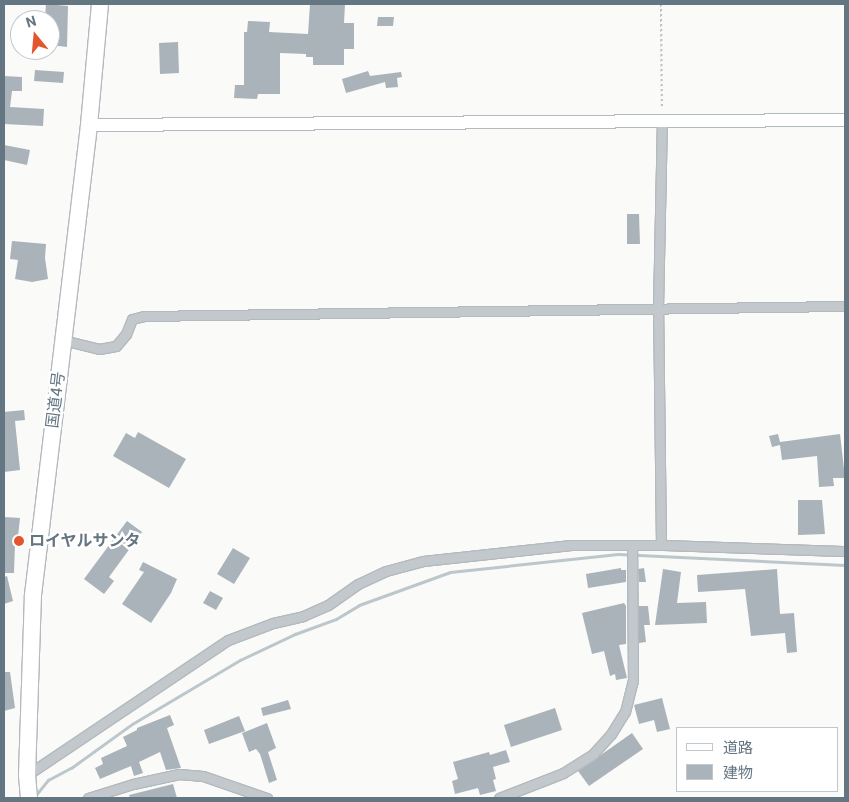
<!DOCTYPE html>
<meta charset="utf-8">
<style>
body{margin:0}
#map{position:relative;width:849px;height:802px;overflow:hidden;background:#fafaf8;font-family:Roboto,"Noto Sans JP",sans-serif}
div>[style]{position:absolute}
.stream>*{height:3px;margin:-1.5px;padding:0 1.5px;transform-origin:1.5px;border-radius:1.5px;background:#bbc7cb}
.building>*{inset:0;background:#aab3b9}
.path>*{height:2px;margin-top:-1px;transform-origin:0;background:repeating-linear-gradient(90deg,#bbbfc2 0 2.5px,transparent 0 5px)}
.roads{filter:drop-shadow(1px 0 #b3babf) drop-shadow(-1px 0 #b3babf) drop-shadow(0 1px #b3babf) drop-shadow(0 -1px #b3babf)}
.street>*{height:9px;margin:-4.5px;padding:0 4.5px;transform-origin:4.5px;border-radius:4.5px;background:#c3c8cc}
.secondary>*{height:12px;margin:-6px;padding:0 6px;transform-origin:6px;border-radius:6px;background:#fff}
.highway>*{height:16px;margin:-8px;padding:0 8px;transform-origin:8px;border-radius:8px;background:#fff}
.dots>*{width:14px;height:14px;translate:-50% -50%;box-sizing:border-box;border:2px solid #fff;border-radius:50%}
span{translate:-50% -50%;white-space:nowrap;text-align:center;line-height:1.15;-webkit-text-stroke:5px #fff;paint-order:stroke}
.street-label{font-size:16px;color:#657683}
.poi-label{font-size:16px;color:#657683;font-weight:700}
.left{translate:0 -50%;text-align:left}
.frame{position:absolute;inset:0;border:5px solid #657683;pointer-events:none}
.legend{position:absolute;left:676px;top:727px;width:162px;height:65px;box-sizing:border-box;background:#fff;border:1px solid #c1c8cd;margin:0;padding:6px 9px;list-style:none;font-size:15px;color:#657683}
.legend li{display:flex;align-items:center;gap:10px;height:25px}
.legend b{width:25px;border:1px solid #c1c8cd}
.north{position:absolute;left:10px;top:10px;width:50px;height:50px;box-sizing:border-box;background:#fff;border:1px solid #c1c8cd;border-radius:50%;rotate:343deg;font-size:14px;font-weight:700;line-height:20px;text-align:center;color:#657683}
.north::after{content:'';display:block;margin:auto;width:18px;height:22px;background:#e4572e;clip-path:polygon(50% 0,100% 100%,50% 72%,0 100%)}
</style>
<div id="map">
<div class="stream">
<div style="left:35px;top:796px;width:21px;rotate:-51deg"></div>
<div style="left:48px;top:780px;width:26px;rotate:-28deg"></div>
<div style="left:71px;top:768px;width:75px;rotate:-35.8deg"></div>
<div style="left:132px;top:724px;width:126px;rotate:-30.7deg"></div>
<div style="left:240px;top:660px;width:61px;rotate:-25.3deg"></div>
<div style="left:295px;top:634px;width:44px;rotate:-20.1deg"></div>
<div style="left:336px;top:619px;width:27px;rotate:-31deg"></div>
<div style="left:359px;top:605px;width:97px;rotate:-19.9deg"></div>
<div style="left:450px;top:572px;width:169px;rotate:-6.1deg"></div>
<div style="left:618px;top:554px;width:227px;rotate:2.8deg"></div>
</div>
<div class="building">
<div style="clip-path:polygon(46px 4px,68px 6px,67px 47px,50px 45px,52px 17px,45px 17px)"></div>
<div style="clip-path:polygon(310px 4px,345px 4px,344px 23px,354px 23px,354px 49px,344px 49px,344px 65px,313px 65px,313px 57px,306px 57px,306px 54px,280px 53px,280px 94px,258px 94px,257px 99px,234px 98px,235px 85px,244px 85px,244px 32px,247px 32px,248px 21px,270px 22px,269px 32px,308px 34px)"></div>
<div style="clip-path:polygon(378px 17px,394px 17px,393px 26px,377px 26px)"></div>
<div style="clip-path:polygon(178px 42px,179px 73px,160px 74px,159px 43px)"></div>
<div style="clip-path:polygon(35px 70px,64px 72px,63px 83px,34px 81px)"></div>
<div style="clip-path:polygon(368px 71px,370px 76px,401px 72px,402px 77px,397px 78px,398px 87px,386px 88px,385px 82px,346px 93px,342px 79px)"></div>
<div style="clip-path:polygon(4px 76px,22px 77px,22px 91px,12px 91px,10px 107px,44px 109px,43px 126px,4px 124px)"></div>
<div style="clip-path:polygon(4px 145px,30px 150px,27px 165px,4px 160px)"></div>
<div style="clip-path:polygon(627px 214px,639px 214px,640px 244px,627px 244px)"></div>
<div style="clip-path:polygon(12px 241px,46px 244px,45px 258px,48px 279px,32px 282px,15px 279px,18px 260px,10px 259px)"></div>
<div style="clip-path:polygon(24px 410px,25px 420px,15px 421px,20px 470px,4px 472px,4px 412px)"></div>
<div style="clip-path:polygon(138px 432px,186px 459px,169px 488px,113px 456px,126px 433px,135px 438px)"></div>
<div style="clip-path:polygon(778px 434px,780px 442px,840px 434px,845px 478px,833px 478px,834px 486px,819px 487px,817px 456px,782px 460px,780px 445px,772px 447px,769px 436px)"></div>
<div style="clip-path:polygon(798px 500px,822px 500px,825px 534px,798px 535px)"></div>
<div style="clip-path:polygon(4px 517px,20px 518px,17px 546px,15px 545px,14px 573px,4px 573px)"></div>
<div style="clip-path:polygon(127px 521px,142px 532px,109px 577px,114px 581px,104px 594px,84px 579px)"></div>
<div style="clip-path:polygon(233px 548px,250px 558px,234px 584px,217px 574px)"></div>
<div style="clip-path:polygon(143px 562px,177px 579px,171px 593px,151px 623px,122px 604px,144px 572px,139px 570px)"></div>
<div style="clip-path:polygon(621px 568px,621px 570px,626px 570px,626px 582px,588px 588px,586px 574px)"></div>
<div style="clip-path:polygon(644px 568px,646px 582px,639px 582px,638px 569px)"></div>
<div style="clip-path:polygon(663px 569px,681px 572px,677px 603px,706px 602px,707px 623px,655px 625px)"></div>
<div style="clip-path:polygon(777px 569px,780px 614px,794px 613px,797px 652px,787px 653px,785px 633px,751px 636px,745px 589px,698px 592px,697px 575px)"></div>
<div style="clip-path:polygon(7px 576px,13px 601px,4px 604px,4px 577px)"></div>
<div style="clip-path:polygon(210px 591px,223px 598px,216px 610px,203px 603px)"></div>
<div style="clip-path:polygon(624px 603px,626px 606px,626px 644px,619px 645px,627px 678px,616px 680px,615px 674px,610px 676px,604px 651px,592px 654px,582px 613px)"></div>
<div style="clip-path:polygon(639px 606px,648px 606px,650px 625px,644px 625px,646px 642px,639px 643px)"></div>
<div style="clip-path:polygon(4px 672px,10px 672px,15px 708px,4px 711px)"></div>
<div style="clip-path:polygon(662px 698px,670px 729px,657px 732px,654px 720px,639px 724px,634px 705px)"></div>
<div style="clip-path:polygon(288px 700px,291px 709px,263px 716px,261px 708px)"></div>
<div style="clip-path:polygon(555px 708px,562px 730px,511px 747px,504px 725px)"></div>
<div style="clip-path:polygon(170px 715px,174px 725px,167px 728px,181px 768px,166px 770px,160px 752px,139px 762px,143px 773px,134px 776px,131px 766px,100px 779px,95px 768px,103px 764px,101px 758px,127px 746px,123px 737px,137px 730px,137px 728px)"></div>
<div style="clip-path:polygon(239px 716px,245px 731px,209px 744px,204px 730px)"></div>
<div style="clip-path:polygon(267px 723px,276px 748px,268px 752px,277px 780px,269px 783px,260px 754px,256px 749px,249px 752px,242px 733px)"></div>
<div style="clip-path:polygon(632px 733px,643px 749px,589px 786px,578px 771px)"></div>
<div style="clip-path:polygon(506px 750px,510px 762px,493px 767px,496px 779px,493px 780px,496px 791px,480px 795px,478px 788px,455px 794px,452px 781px,458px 779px,453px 762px,489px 752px,490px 755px)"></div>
<div style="clip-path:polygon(173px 784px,177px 798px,130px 798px,129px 795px)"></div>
</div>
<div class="path">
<div style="left:661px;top:4px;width:105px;rotate:89.5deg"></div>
</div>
<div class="roads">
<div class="street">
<div style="left:63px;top:340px;width:37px;rotate:14deg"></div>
<div style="left:99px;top:349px;width:17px;rotate:-10deg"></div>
<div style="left:116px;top:346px;width:16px;rotate:-50deg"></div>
<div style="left:126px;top:334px;width:16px;rotate:-68deg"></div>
<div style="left:132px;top:319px;width:12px;rotate:-14deg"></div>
<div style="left:144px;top:316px;width:701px;rotate:-0.82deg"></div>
<div style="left:661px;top:545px;width:237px;rotate:-90.7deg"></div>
<div style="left:658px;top:308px;width:185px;rotate:-88.8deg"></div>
<div style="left:27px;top:775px;width:242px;rotate:-33.9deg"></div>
<div style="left:228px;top:640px;width:48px;rotate:-20.7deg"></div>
<div style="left:273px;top:623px;width:31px;rotate:-13deg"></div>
<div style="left:303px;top:616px;width:27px;rotate:-24deg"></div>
<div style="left:328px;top:605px;width:37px;rotate:-35deg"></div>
<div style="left:358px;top:584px;width:31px;rotate:-25deg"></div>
<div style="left:386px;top:571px;width:38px;rotate:-15deg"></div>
<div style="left:423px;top:561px;width:149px;rotate:-6.2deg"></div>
<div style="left:571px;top:545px;width:90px"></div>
<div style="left:661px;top:545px;width:184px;rotate:1.9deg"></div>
<div style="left:88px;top:798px;width:47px;rotate:-17.3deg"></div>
<div style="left:133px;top:784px;width:47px;rotate:-12.3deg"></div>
<div style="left:179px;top:774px;width:24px;rotate:5deg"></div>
<div style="left:203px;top:776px;width:68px;rotate:19deg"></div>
<div style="left:499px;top:798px;width:69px;rotate:-21.3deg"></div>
<div style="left:563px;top:773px;width:36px;rotate:-32deg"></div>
<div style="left:593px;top:754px;width:27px;rotate:-48deg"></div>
<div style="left:611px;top:734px;width:26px;rotate:-58deg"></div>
<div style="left:625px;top:712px;width:32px;rotate:-76deg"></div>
<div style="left:633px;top:681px;width:135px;rotate:-90.4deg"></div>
</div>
<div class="secondary">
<div style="left:89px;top:125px;width:756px;rotate:-0.38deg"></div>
</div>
<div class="highway">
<div style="left:29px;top:798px;width:23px;rotate:-95deg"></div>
<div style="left:27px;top:775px;width:180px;rotate:-88.1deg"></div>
<div style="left:33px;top:595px;width:473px;rotate:-83.2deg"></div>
<div style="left:89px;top:125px;width:121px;rotate:-84.8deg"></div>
</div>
</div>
<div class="dots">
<div style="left:19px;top:541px;background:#e4572e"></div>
</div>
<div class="street-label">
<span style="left:56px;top:400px;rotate:-83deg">国道4号</span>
</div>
<div class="poi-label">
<span class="left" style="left:29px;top:541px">ロイヤルサンタ</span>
</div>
<div class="frame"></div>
<ul class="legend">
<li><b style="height:6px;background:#fff"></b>道路</li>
<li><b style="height:14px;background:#aab3b9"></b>建物</li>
</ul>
<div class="north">N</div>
</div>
